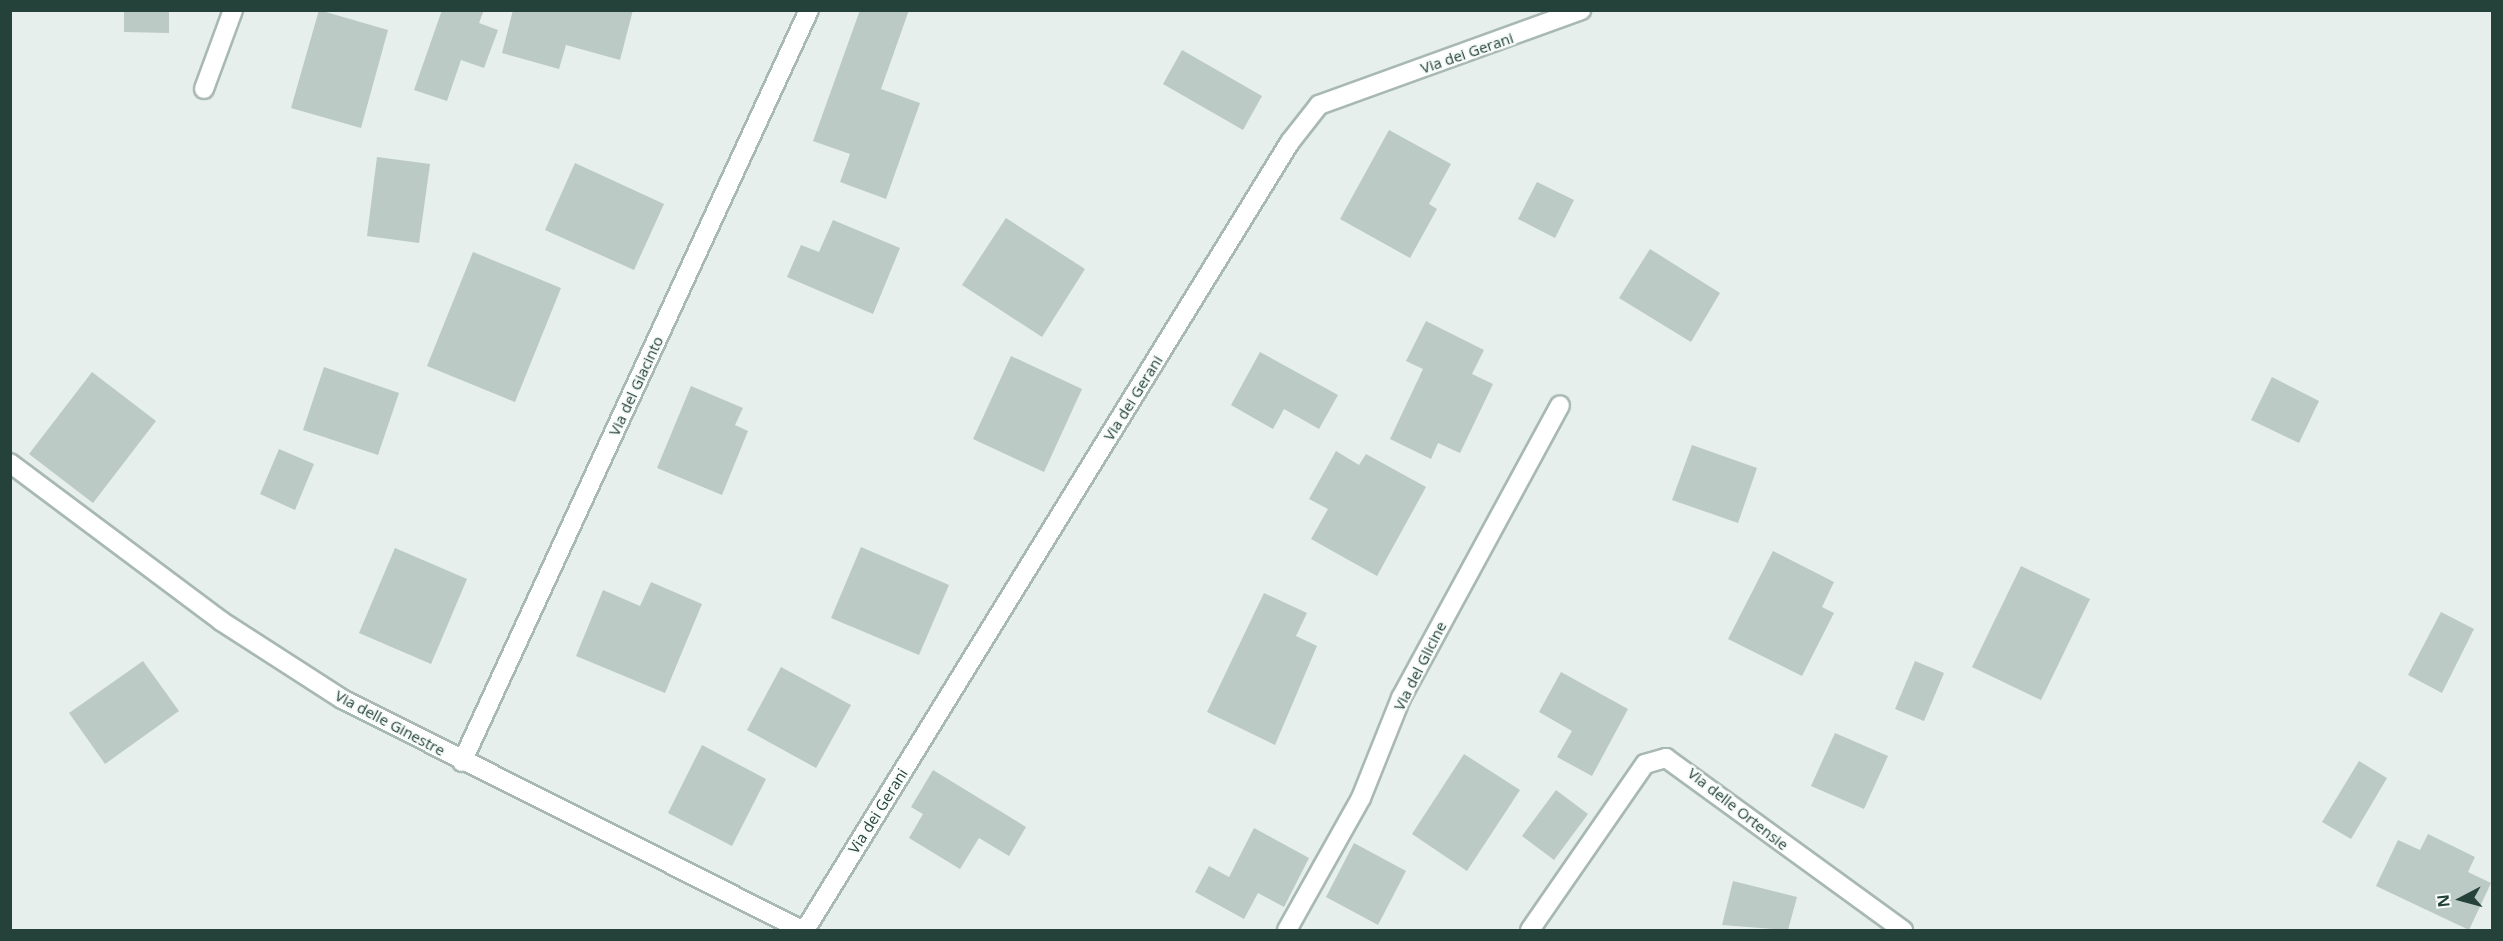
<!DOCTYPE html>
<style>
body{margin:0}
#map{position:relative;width:2503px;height:941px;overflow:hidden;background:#e6efeb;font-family:"Open Sans",sans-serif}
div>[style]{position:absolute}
.building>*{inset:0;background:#bbcac4}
.roads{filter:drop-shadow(2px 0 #a8b8b2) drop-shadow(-2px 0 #a8b8b2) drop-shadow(0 2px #a8b8b2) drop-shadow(0 -2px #a8b8b2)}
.lane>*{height:18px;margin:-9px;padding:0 9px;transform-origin:9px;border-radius:9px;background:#fff}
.street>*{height:18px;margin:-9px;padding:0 9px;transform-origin:9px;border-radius:9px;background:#fff}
.secondary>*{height:18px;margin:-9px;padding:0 9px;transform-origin:9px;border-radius:9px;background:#fff}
span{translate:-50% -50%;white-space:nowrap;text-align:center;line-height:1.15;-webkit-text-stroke:4.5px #f7fbf9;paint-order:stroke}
.street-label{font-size:15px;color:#24423a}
.frame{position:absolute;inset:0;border:12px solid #24423a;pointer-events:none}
.north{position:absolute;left:2431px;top:869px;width:60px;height:60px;-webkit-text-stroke:4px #f7fbf9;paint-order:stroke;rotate:264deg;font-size:16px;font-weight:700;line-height:24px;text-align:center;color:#24423a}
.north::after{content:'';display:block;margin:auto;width:21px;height:27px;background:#24423a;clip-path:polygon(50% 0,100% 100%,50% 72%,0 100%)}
</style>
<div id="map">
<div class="building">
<div style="clip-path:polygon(124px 10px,169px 10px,169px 33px,124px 32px)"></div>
<div style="clip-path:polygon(319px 10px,388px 30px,361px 128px,291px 108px)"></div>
<div style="clip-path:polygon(442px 10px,484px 10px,479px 23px,498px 30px,484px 68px,461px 60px,447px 101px,414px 90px)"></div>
<div style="clip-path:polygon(513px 10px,633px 10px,620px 60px,566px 45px,559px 69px,502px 53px)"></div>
<div style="clip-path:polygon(860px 10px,909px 10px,881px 89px,920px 103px,886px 199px,840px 182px,850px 154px,813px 141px)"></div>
<div style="clip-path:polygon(1182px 50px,1262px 96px,1243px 130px,1163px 84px)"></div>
<div style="clip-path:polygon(1389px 130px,1451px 164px,1429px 204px,1437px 209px,1410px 258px,1340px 219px)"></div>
<div style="clip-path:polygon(377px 157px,430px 164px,419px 243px,367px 236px)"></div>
<div style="clip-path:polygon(575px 163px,664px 204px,634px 270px,545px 230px)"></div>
<div style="clip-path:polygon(1537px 182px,1574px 200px,1555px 238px,1518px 219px)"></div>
<div style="clip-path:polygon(1006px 218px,1085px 269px,1042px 337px,962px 285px)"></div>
<div style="clip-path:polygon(833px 220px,900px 248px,873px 314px,787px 277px,801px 245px,819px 252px)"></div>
<div style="clip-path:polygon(1650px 249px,1720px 293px,1691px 342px,1619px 298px)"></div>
<div style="clip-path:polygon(473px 252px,561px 288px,515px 402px,427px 366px)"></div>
<div style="clip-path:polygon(1426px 321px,1484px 350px,1472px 374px,1493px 384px,1460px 453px,1438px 443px,1431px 459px,1390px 439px,1423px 369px,1406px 361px)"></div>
<div style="clip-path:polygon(1260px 352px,1338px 395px,1319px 429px,1284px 409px,1273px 429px,1231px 405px)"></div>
<div style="clip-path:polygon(1011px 356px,1082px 389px,1044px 472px,973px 439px)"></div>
<div style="clip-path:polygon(324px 367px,399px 393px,378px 455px,303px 430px)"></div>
<div style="clip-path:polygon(92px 372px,156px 421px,93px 503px,29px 454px)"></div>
<div style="clip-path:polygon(2272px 377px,2319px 401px,2299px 443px,2251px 420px)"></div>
<div style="clip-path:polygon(691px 386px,743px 408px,735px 425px,748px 431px,722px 495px,657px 468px)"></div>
<div style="clip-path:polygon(1692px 445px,1757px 468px,1738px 523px,1672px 500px)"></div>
<div style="clip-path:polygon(279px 449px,314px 464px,295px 510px,260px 494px)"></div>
<div style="clip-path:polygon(1336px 451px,1359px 465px,1366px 454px,1426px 487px,1377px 576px,1311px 539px,1328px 509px,1309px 499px)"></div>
<div style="clip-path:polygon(861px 547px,949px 585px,919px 655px,831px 618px)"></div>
<div style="clip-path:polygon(395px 548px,467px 579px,431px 664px,359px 633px)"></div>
<div style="clip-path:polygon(1773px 551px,1834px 582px,1822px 607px,1834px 613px,1802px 676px,1728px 639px)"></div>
<div style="clip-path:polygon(2021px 566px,2090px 599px,2041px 700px,1972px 667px)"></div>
<div style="clip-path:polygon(651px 582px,702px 604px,665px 693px,576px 656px,603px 590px,640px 606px)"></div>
<div style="clip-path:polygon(1264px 593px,1307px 613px,1296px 636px,1317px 646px,1275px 745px,1207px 712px)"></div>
<div style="clip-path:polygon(2441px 612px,2474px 629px,2442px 693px,2408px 675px)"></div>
<div style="clip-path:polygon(143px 661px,179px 711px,105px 764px,69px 713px)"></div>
<div style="clip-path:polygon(1915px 661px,1944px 673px,1924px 721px,1895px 709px)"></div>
<div style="clip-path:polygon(781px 667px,851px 705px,816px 768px,747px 730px)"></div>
<div style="clip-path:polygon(1561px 672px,1628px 709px,1592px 776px,1557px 757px,1572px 731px,1539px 712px)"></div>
<div style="clip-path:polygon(1835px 733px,1888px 756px,1864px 809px,1811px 786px)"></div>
<div style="clip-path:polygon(702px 745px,766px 779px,732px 846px,668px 813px)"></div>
<div style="clip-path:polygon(1464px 754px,1520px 790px,1467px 871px,1412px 834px)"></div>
<div style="clip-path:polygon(2359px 761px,2387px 778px,2351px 839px,2322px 822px)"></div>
<div style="clip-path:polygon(933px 770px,1026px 827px,1009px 856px,979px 838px,960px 869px,909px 838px,923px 814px,911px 807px)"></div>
<div style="clip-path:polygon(1556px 790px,1588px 814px,1554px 860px,1522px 836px)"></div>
<div style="clip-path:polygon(1254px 828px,1309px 858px,1284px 907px,1258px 893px,1244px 919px,1195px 892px,1209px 866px,1229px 877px)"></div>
<div style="clip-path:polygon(2428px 834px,2475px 857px,2468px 872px,2491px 883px,2469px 930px,2376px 886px,2398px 840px,2420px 850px)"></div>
<div style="clip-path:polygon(1354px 843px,1406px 871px,1378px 925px,1326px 897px)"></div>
<div style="clip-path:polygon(1733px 881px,1797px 897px,1788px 930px,1722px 925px)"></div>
</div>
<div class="roads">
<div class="lane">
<div style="left:204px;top:89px;width:84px;rotate:-69.8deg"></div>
</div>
<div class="street">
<div style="left:462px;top:762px;width:828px;rotate:-65.23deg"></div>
<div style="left:805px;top:930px;width:925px;rotate:-58.39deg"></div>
<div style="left:1290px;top:142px;width:47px;rotate:-51.9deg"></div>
<div style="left:1319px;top:105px;width:279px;rotate:-19.9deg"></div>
<div style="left:1287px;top:930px;width:151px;rotate:-60.7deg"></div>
<div style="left:1361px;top:798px;width:108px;rotate:-68.2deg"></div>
<div style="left:1401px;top:698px;width:333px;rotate:-61.5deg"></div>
<div style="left:1530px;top:930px;width:202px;rotate:-55.3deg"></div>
<div style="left:1645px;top:764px;width:22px;rotate:-16deg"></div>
<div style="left:1666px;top:758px;width:293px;rotate:36deg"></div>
</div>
<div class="secondary">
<div style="left:10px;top:463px;width:264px;rotate:36.8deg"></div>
<div style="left:221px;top:621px;width:144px;rotate:32.8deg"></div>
<div style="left:342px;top:699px;width:515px;rotate:26.66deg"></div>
</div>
</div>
<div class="street-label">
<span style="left:1467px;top:53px;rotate:-19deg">Via dei Gerani</span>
<span style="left:636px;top:386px;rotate:-65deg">Via del Giacinto</span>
<span style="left:1133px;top:398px;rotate:-58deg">Via dei Gerani</span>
<span style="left:1420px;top:666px;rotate:-63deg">Via del Glicine</span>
<span style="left:390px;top:723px;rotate:28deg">Via delle Ginestre</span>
<span style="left:1738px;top:809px;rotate:38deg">Via delle Ortensie</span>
<span style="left:878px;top:811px;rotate:-58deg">Via dei Gerani</span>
</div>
<div class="frame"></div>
<div class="north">N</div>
</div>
